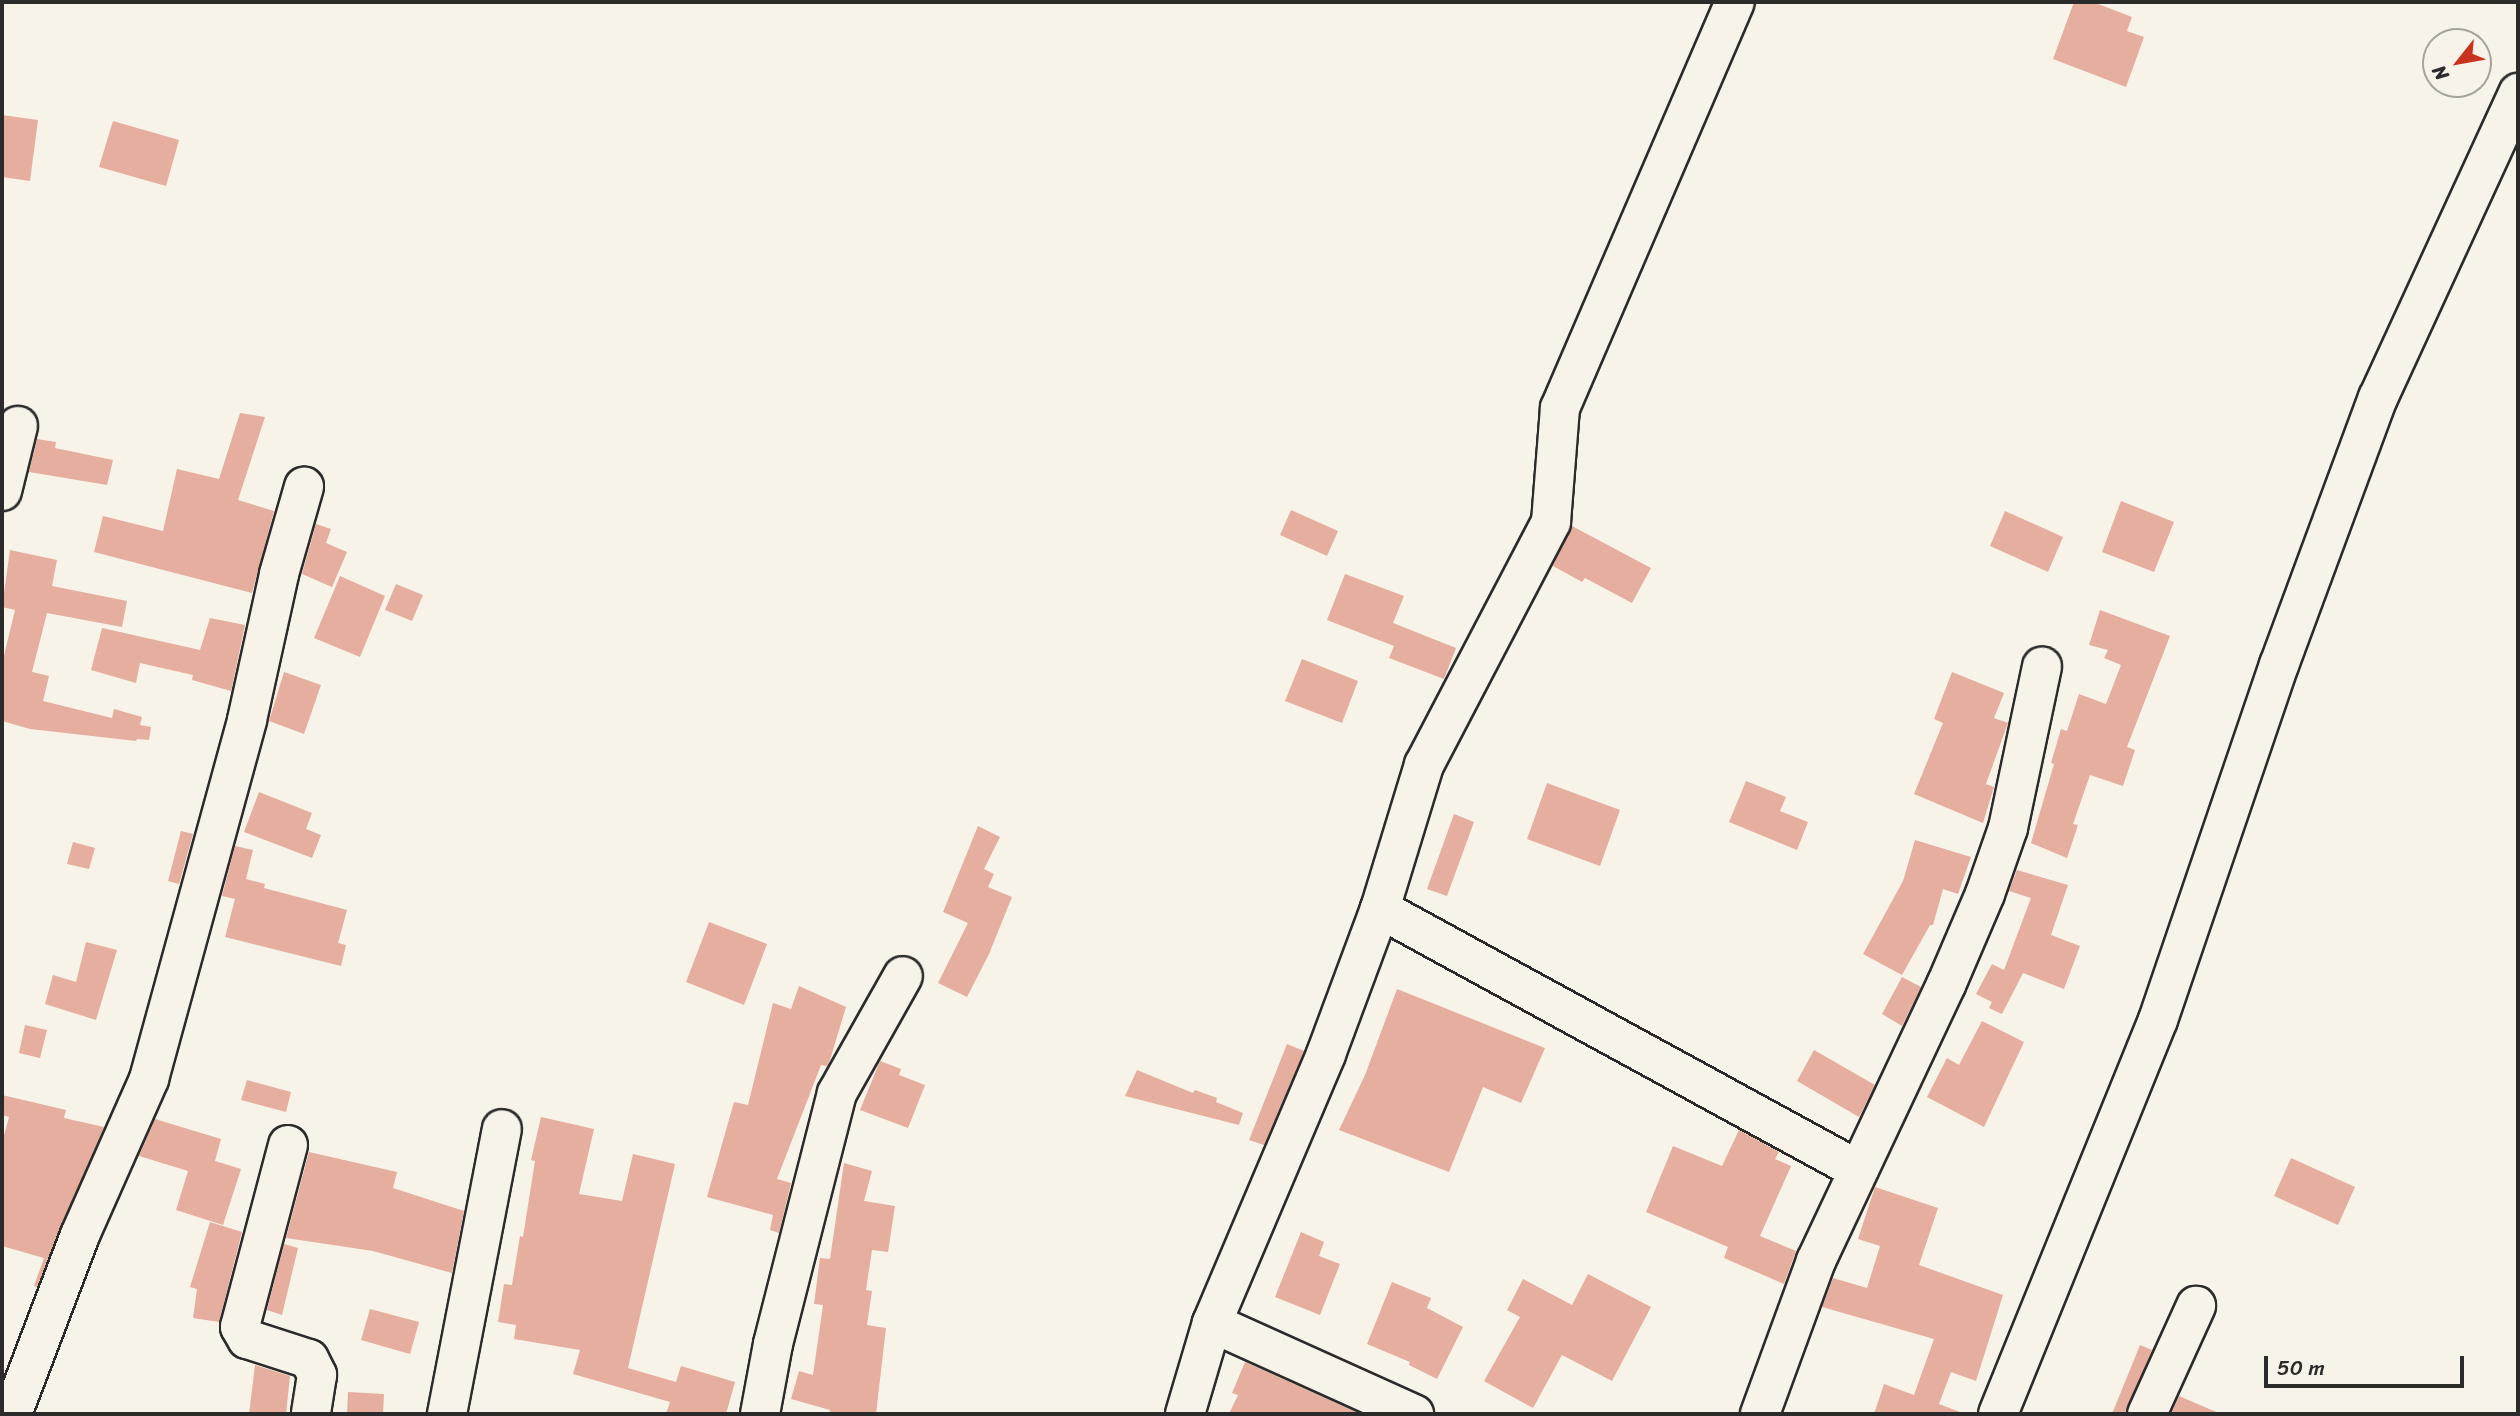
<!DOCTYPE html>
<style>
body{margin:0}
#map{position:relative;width:2520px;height:1416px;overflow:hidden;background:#f7f3e8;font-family:Sriracha,sans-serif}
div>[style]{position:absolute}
.building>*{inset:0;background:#e6ae9e}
.roads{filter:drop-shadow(2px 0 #2b2b2b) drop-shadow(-2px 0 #2b2b2b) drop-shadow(0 2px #2b2b2b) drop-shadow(0 -2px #2b2b2b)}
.minor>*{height:38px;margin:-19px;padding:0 19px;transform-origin:19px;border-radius:19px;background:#f7f3e8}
span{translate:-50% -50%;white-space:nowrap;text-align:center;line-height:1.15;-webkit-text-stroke:5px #f7f3e8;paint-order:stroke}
.frame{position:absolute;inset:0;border:4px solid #2b2b2b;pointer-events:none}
.north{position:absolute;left:2422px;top:28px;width:70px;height:70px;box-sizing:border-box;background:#f7f3e8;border:2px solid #a5a39c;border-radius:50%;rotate:239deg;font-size:19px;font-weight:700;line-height:28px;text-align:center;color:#2b2b2b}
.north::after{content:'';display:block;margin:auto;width:24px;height:32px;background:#c8321e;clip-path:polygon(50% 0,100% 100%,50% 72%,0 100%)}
.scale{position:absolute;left:2264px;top:1356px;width:200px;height:32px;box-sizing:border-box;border:4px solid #2b2b2b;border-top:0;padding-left:9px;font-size:21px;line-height:24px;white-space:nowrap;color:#2b2b2b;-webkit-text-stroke:5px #f7f3e8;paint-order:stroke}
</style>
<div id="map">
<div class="building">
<div style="clip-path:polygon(2074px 2px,2093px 2px,2132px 17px,2127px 31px,2144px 37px,2126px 87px,2053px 59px)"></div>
<div style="clip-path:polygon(2px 115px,38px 120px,30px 181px,2px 177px)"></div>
<div style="clip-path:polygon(113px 121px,179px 140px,166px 186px,99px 167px)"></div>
<div style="clip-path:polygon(240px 413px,265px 417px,238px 500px,274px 511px,252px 593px,94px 552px,103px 516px,163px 531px,177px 469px,219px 479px)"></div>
<div style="clip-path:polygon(37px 439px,56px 442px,55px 448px,113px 460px,107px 485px,29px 472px)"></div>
<div style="clip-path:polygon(2121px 501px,2174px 522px,2154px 572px,2102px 552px)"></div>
<div style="clip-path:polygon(1291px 510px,1338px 531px,1327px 556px,1280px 535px)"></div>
<div style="clip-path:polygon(2005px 511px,2063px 537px,2048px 572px,1990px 546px)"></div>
<div style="clip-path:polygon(316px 524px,331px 529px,326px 543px,347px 552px,332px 587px,302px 574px)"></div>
<div style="clip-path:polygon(1572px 526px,1651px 568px,1632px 603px,1585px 578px,1582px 582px,1553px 566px)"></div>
<div style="clip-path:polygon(10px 550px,57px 560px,52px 586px,127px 601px,122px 627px,47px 613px,32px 672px,49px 676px,43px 701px,112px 718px,114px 709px,142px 717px,140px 725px,151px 727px,149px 740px,137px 739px,136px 741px,30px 729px,2px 721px,2px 664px,15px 610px,2px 607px)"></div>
<div style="clip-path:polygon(1345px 574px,1404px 596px,1393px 623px,1456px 648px,1444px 679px,1389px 658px,1394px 646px,1327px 620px)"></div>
<div style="clip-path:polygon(340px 576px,385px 596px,360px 657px,314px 638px)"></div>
<div style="clip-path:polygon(396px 584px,423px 595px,412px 621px,385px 610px)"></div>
<div style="clip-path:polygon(2100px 610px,2170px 636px,2127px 747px,2135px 750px,2123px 786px,2090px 775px,2073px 824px,2078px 825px,2067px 858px,2031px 843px,2054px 764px,2051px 763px,2061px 729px,2067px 731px,2079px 694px,2106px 704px,2121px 665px,2104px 658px,2108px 650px,2089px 645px)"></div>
<div style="clip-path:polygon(210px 618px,245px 625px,231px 691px,192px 680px,193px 675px,140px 663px,136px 683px,91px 670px,102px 628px,200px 650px)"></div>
<div style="clip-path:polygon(1302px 659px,1358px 681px,1342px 723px,1285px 701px)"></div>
<div style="clip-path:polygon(284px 672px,321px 685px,304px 734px,269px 721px)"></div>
<div style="clip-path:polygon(1952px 672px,2004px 693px,1994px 718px,2008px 723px,1986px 784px,1994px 787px,1983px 823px,1914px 794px,1943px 723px,1934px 719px)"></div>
<div style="clip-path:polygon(1746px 781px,1786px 797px,1780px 811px,1808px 822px,1797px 850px,1729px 822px)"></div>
<div style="clip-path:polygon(1547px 783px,1620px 810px,1600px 866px,1527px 839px)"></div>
<div style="clip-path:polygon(259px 792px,312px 813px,306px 829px,321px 835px,312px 858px,244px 832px)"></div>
<div style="clip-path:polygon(1454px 814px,1474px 822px,1447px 896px,1427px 889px)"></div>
<div style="clip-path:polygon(978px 826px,1000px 837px,984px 869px,994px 874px,988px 887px,1012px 897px,989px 954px,967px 997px,938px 983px,968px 923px,943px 912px)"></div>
<div style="clip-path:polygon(181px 831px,193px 834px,179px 884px,168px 881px)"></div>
<div style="clip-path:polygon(1915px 840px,1971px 857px,1958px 894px,1943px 889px,1933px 925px,1930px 925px,1902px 975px,1863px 954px,1903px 881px)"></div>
<div style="clip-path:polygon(73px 842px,95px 848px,89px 869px,67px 864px)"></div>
<div style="clip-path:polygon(235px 846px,253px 850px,246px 879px,265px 884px,264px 888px,347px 910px,338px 943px,346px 945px,341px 966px,225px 937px,235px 899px,222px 896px)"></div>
<div style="clip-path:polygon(2017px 870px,2068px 885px,2051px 935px,2080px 946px,2064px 989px,2023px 973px,2002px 1014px,1989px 1008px,1992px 1002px,1976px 994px,1992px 964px,2004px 970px,2031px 898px,2009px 891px)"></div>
<div style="clip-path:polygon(709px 922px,767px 944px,744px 1005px,686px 982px)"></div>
<div style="clip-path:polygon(86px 942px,117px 950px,96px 1020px,45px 1004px,53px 975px,76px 982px)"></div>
<div style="clip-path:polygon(1902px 977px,1921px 987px,1902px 1026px,1882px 1014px)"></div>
<div style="clip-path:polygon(799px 986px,846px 1007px,830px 1060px,827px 1066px,821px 1065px,777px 1179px,791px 1183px,779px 1233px,770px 1230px,773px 1215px,707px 1197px,734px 1102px,748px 1105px,773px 1003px,791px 1009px)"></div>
<div style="clip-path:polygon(1397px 989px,1545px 1048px,1521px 1103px,1483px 1087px,1449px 1172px,1339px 1130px,1365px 1075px)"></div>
<div style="clip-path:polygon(1982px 1021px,2024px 1042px,1984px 1127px,1927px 1097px,1947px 1058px,1959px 1065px)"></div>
<div style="clip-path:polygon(25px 1025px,47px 1030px,40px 1058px,19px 1053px)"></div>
<div style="clip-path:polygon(1287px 1044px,1304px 1051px,1264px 1145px,1249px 1140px)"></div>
<div style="clip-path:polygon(1814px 1050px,1875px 1085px,1859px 1117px,1797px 1081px)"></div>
<div style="clip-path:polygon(880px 1061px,901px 1069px,899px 1075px,925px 1085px,908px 1128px,860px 1110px)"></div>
<div style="clip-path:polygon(1137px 1070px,1193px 1093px,1195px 1090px,1217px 1098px,1216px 1102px,1243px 1113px,1239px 1125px,1125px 1096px)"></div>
<div style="clip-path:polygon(247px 1080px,291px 1092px,286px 1112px,241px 1100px)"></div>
<div style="clip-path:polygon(2px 1095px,66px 1110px,64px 1118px,104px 1127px,37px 1287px,34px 1286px,44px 1258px,2px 1246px,2px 1143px,9px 1117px,2px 1115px)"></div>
<div style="clip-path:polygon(541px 1117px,594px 1129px,579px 1194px,622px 1201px,633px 1154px,675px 1164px,628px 1368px,676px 1382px,681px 1366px,735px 1382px,726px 1414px,666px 1414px,670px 1402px,573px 1374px,580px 1350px,514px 1339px,516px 1325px,498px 1322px,504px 1284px,512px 1285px,520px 1236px,523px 1237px,535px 1161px,531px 1160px)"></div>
<div style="clip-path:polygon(155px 1119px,221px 1139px,215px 1161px,241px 1169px,223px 1225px,176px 1210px,188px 1171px,139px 1156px)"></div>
<div style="clip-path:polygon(1739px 1130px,1779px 1152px,1775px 1159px,1791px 1166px,1760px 1236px,1796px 1251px,1784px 1284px,1724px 1258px,1728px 1247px,1646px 1212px,1673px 1146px,1722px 1166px)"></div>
<div style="clip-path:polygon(309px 1152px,397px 1172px,393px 1188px,464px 1211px,452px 1273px,373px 1251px,286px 1238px)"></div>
<div style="clip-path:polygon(2291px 1158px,2355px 1187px,2338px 1225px,2274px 1196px)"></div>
<div style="clip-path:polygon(844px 1163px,872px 1171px,864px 1201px,895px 1206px,888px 1252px,872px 1250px,866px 1290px,872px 1291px,867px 1325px,886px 1328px,876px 1414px,829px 1414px,830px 1410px,791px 1399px,799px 1371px,813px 1375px,823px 1305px,814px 1304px,820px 1258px,830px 1259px)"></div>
<div style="clip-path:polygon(1875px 1187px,1938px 1208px,1919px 1265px,2003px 1295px,1976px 1381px,1951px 1372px,1939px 1404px,1960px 1412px,1960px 1414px,1874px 1414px,1884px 1384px,1914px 1395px,1934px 1339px,1822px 1307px,1833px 1278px,1867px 1288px,1880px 1246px,1858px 1239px)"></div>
<div style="clip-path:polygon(210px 1222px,242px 1232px,219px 1322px,193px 1318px,197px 1289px,190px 1287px)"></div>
<div style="clip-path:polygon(1301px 1232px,1324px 1242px,1319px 1256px,1340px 1264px,1320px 1315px,1275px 1297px)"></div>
<div style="clip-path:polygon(284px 1244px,298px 1248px,282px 1315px,267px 1310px)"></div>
<div style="clip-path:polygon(1588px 1274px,1651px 1307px,1612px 1381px,1562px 1355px,1533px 1408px,1484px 1381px,1520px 1317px,1507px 1310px,1523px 1279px,1572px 1305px)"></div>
<div style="clip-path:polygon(1392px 1282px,1431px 1298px,1427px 1308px,1463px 1327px,1437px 1379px,1409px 1365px,1410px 1362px,1367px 1344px)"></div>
<div style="clip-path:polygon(370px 1309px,419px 1322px,410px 1354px,361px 1340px)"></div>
<div style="clip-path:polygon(2140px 1345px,2152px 1350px,2125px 1414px,2112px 1414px)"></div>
<div style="clip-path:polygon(1245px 1362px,1361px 1414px,1229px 1414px,1238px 1395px,1232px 1393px)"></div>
<div style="clip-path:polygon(255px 1365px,290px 1376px,286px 1414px,249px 1414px)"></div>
<div style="clip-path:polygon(348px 1392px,384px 1394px,383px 1414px,347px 1414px)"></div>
<div style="clip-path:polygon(2179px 1396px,2221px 1414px,2171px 1414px)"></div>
</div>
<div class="roads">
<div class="minor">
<div style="left:2px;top:491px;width:67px;rotate:-76.2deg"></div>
<div style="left:1380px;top:909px;width:545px;rotate:28.64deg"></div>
<div style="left:288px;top:1145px;width:188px;rotate:104.8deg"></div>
<div style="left:240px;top:1327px;width:14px;rotate:60deg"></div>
<div style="left:247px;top:1339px;width:65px;rotate:17.9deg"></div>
<div style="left:309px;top:1359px;width:18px;rotate:63deg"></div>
<div style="left:317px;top:1375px;width:39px;rotate:99deg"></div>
<div style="left:1212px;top:1323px;width:222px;rotate:24.3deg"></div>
<div style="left:12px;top:1414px;width:191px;rotate:-69.2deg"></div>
<div style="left:80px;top:1235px;width:171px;rotate:-66.1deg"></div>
<div style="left:149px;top:1079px;width:372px;rotate:-74.7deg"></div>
<div style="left:247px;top:720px;width:149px;rotate:-77.6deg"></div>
<div style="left:279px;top:574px;width:91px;rotate:-74deg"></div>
<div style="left:447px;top:1414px;width:290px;rotate:-79.1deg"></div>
<div style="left:760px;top:1414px;width:71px;rotate:-79.5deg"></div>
<div style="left:773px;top:1344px;width:259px;rotate:-75.7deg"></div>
<div style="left:837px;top:1093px;width:134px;rotate:-60.6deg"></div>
<div style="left:1185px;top:1414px;width:95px;rotate:-73.5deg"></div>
<div style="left:1212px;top:1323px;width:292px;rotate:-67deg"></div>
<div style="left:1326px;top:1054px;width:155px;rotate:-69.6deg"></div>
<div style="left:1380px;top:909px;width:151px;rotate:-73deg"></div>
<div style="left:1424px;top:765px;width:274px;rotate:-62.4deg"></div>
<div style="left:1551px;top:522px;width:114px;rotate:-85.5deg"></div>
<div style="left:1560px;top:408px;width:442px;rotate:-66.7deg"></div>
<div style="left:1760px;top:1414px;width:163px;rotate:-69.9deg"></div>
<div style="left:1816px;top:1261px;width:305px;rotate:-64.8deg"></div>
<div style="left:1946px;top:985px;width:99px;rotate:-66.8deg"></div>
<div style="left:1985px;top:894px;width:70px;rotate:-70.8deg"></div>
<div style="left:2008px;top:828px;width:165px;rotate:-78.1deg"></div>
<div style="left:1998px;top:1414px;width:425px;rotate:-67.9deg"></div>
<div style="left:2158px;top:1020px;width:375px;rotate:-71.2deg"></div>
<div style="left:2279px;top:665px;width:285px;rotate:-69.7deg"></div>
<div style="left:2378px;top:398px;width:336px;rotate:-65.3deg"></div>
<div style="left:2147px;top:1414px;width:119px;rotate:-65.6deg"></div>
</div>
</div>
<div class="frame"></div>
<div class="north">N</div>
<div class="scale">50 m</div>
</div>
